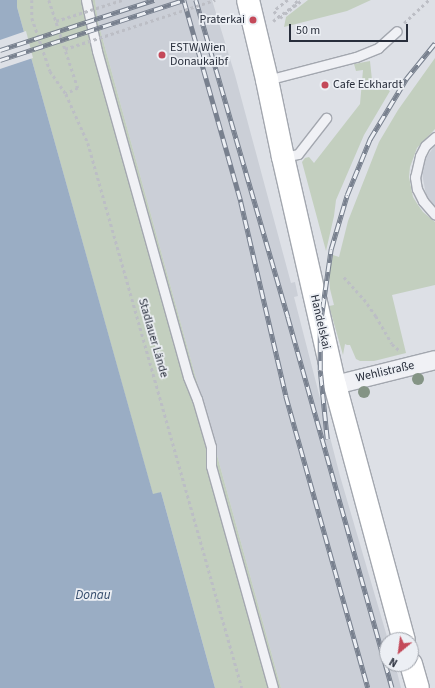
<!DOCTYPE html>
<meta charset="utf-8">
<style>
body{margin:0}
#map{position:relative;width:435px;height:688px;overflow:hidden;background:#dde0e6;font-family:"Source Sans 3",sans-serif}
div>[style]{position:absolute}
.built>*{inset:0;background:#cbcfd7}
.green>*{inset:0;background:#c3cfbf}
.water>*{inset:0;background:#9aadc4}
.pier>*{inset:0;background:#dde0e6}
.path>*{height:2.5px;margin-top:-1.25px;transform-origin:0;background:repeating-linear-gradient(90deg,#bcbec5 0 3px,transparent 0 6px)}
.roads{filter:drop-shadow(1px 0 #a3a7af) drop-shadow(-1px 0 #a3a7af) drop-shadow(0 1px #a3a7af) drop-shadow(0 -1px #a3a7af)}
.lane>*{height:9px;margin:-4.5px;padding:0 4.5px;transform-origin:4.5px;border-radius:4.5px;background:#f0f1f5}
.street>*{height:18px;margin:-9px;padding:0 9px;transform-origin:9px;border-radius:9px;background:#f0f1f5}
.primary>*{height:22px;margin:-11px;padding:0 11px;transform-origin:11px;border-radius:11px;background:#fff}
.rail>*{height:4.5px;margin-top:-2.25px;transform-origin:0;background:repeating-linear-gradient(90deg,#eceff4 0 9px,#78808e 0 18px);box-sizing:border-box;border-block:1px solid #78808e}
.path-bridge>*{height:2.5px;margin-top:-1.25px;transform-origin:0;background:repeating-linear-gradient(90deg,#bcbec5 0 3px,transparent 0 6px)}
.trees>*{width:12px;height:12px;margin:-6px;border-radius:50%;background:#849485}
.dots>*{width:11px;height:11px;translate:-50% -50%;box-sizing:border-box;border:2px solid #eceff4;border-radius:50%}
span{translate:-50% -50%;white-space:nowrap;text-align:center;line-height:1.15;-webkit-text-stroke:3.5px #eceff4;paint-order:stroke}
.poi-label{font-size:12px;color:#282e3b}
.right{translate:-100% -50%;text-align:right}
.left{translate:0 -50%;text-align:left}
.street-label{font-size:12px;color:#282e3b}
.water-label{font-size:13px;color:#354c6c;font-style:italic}
.north{position:absolute;left:379px;top:632px;width:40px;height:40px;box-sizing:border-box;background:#eceff4;border:1px solid #9ea2aa;border-radius:50%;rotate:209deg;font-size:11px;font-weight:700;line-height:16px;text-align:center;color:#282e3b}
.north::after{content:'';display:block;margin:auto;width:14px;height:18px;background:#c44959;clip-path:polygon(50% 0,100% 100%,50% 72%,0 100%)}
.scale{position:absolute;left:289px;top:24px;width:119px;height:18px;box-sizing:border-box;border:2px solid #282e3b;border-top:0;padding-left:5px;font-size:12px;line-height:14px;white-space:nowrap;color:#282e3b;-webkit-text-stroke:3px #eceff4;paint-order:stroke}
</style>
<div id="map">
<div class="built">
<div style="clip-path:polygon(95px 0,212px 0,235px 75px,291px 283px,295px 282px,298px 296px,294px 297px,340px 476px,388px 640px,387px 664px,395px 664px,401px 688px,281px 688px,98px 22px)"></div>
<div style="clip-path:polygon(435px 145px,435px 207px,426px 195px,422px 173px,426px 158px)"></div>
</div>
<div class="green">
<div style="clip-path:polygon(17px 0,95px 0,98px 22px,281px 688px,215px 688px,161px 492px,153px 495px,17px 7px)"></div>
<div style="clip-path:polygon(308px 0,371px 0,347px 11px,284px 27px,286px 17px)"></div>
<div style="clip-path:polygon(435px 58px,435px 129px,417px 148px,410px 167px,409px 177px,413px 197px,418px 205px,423px 212px,435px 222px,435px 285px,392px 295px,406px 353px,374px 361px,360px 361px,356px 359px,350px 345px,347px 345px,345px 344px,343px 355px,329px 306px,334px 305px,330px 289px,329px 274px,333px 255px,339px 257px,348px 221px,379px 142px,398px 110px)"></div>
<div style="clip-path:polygon(370px 61px,372px 80px,390px 91px,364px 135px,336px 200px,334px 216px,326px 251px,302px 162px,305px 158px,309px 157px,314px 163px,360px 104px,363px 70px,356px 71px,354px 64px)"></div>
</div>
<div class="water">
<div style="clip-path:polygon(0 0,17px 0,17px 7px,153px 494px,161px 492px,215px 688px,0 688px)"></div>
</div>
<div class="pier">
<div style="clip-path:polygon(26px 31px,33px 58px,0 69px,0 40px)"></div>
</div>
<div class="path">
<div style="left:32px;top:0;width:18px;rotate:90deg"></div>
<div style="left:32px;top:18px;width:56px;rotate:71.2deg"></div>
<div style="left:50px;top:71px;width:28px;rotate:55deg"></div>
<div style="left:66px;top:94px;width:54px;rotate:65.8deg"></div>
<div style="left:88px;top:143px;width:566px;rotate:74.22deg"></div>
<div style="left:49px;top:0;width:93px;rotate:71.8deg"></div>
<div style="left:78px;top:88px;width:13px;rotate:153deg"></div>
<div style="left:297px;top:2px;width:1px;rotate:45deg"></div>
<div style="left:298px;top:3px;width:5px;rotate:-37deg"></div>
<div style="left:273px;top:21px;width:30px;rotate:-37deg"></div>
<div style="left:297px;top:3px;width:4px;rotate:-135deg"></div>
<div style="left:404px;top:23px;width:34px;rotate:-43deg"></div>
<div style="left:344px;top:277px;width:30px;rotate:48deg"></div>
<div style="left:364px;top:299px;width:21px;rotate:55deg"></div>
<div style="left:376px;top:316px;width:32px;rotate:60deg"></div>
<div style="left:392px;top:344px;width:11px;rotate:41deg"></div>
</div>
<div class="roads">
<div class="lane">
<div style="left:86px;top:0;width:52px;rotate:77.8deg"></div>
<div style="left:97px;top:51px;width:338px;rotate:74.4deg"></div>
<div style="left:188px;top:377px;width:24px;rotate:68deg"></div>
<div style="left:197px;top:399px;width:50px;rotate:73.7deg"></div>
<div style="left:211px;top:447px;width:19px;rotate:90deg"></div>
<div style="left:211px;top:466px;width:230px;rotate:74.4deg"></div>
<div style="left:267px;top:80px;width:92px;rotate:-14.5deg"></div>
<div style="left:356px;top:57px;width:24px;rotate:-22deg"></div>
<div style="left:378px;top:48px;width:25px;rotate:-42deg"></div>
<div style="left:435px;top:137px;width:13px;rotate:138deg"></div>
<div style="left:425px;top:146px;width:11px;rotate:117deg"></div>
<div style="left:420px;top:156px;width:22px;rotate:103deg"></div>
<div style="left:415px;top:177px;width:12px;rotate:81deg"></div>
<div style="left:417px;top:189px;width:13px;rotate:63deg"></div>
<div style="left:423px;top:201px;width:18px;rotate:49deg"></div>
<div style="left:283px;top:157px;width:15px;rotate:-11deg"></div>
<div style="left:298px;top:154px;width:46px;rotate:-52.1deg"></div>
</div>
<div class="street">
<div style="left:335px;top:385px;width:103px;rotate:-14deg"></div>
</div>
<div class="primary">
<div style="left:248px;top:0;width:82px;rotate:76.6deg"></div>
<div style="left:267px;top:80px;width:79px;rotate:78.3deg"></div>
<div style="left:283px;top:157px;width:234px;rotate:77.2deg"></div>
<div style="left:335px;top:385px;width:264px;rotate:74.9deg"></div>
<div style="left:411px;top:664px;width:25px;rotate:74deg"></div>
</div>
</div>
<div class="rail">
<div style="left:184px;top:0;width:210px;rotate:74.2deg"></div>
<div style="left:241px;top:202px;width:199px;rotate:76.9deg"></div>
<div style="left:286px;top:396px;width:303px;rotate:74.3deg"></div>
<div style="left:196px;top:0;width:330px;rotate:73.8deg"></div>
<div style="left:288px;top:317px;width:385px;rotate:74.3deg"></div>
<div style="left:0;top:50px;width:162px;rotate:-18deg"></div>
<div style="left:0;top:60px;width:194px;rotate:-18.1deg"></div>
<div style="left:327px;top:439px;width:69px;rotate:-95.8deg"></div>
<div style="left:320px;top:370px;width:45px;rotate:-90deg"></div>
<div style="left:320px;top:325px;width:77px;rotate:-81.8deg"></div>
<div style="left:331px;top:249px;width:56px;rotate:-73.5deg"></div>
<div style="left:347px;top:195px;width:61px;rotate:-67.7deg"></div>
<div style="left:370px;top:139px;width:70px;rotate:-59deg"></div>
<div style="left:406px;top:79px;width:46px;rotate:-51.1deg"></div>
</div>
<div class="path-bridge">
<div style="left:288px;top:0;width:18px;rotate:142deg"></div>
<div style="left:274px;top:11px;width:9px;rotate:49deg"></div>
<div style="left:280px;top:18px;width:23px;rotate:-40deg"></div>
<div style="left:56px;top:21px;width:69px;rotate:-17.7deg"></div>
<div style="left:65px;top:49px;width:158px;rotate:-18.1deg"></div>
</div>
<div class="trees">
<div style="left:418px;top:379px"></div>
<div style="left:364px;top:392px"></div>
</div>
<div class="dots">
<div style="left:253px;top:20px;background:#c44959"></div>
<div style="left:162px;top:55px;background:#c44959"></div>
<div style="left:325px;top:85px;background:#c44959"></div>
</div>
<div class="poi-label">
<span class="right" style="left:245px;top:20px">Praterkai</span>
<span class="left" style="left:170px;top:55px">ESTW Wien<br>Donaukaibf</span>
<span class="left" style="left:333px;top:85px">Cafe Eckhardt</span>
</div>
<div class="street-label">
<span style="left:320px;top:322px;rotate:77deg">Handelskai</span>
<span style="left:153px;top:338px;rotate:74deg">Stadlauer Lände</span>
<span style="left:385px;top:372px;rotate:-13deg">Wehlistraße</span>
</div>
<div class="water-label">
<span style="left:93px;top:595px">Donau</span>
</div>
<div class="north">N</div>
<div class="scale">50 m</div>
</div>
